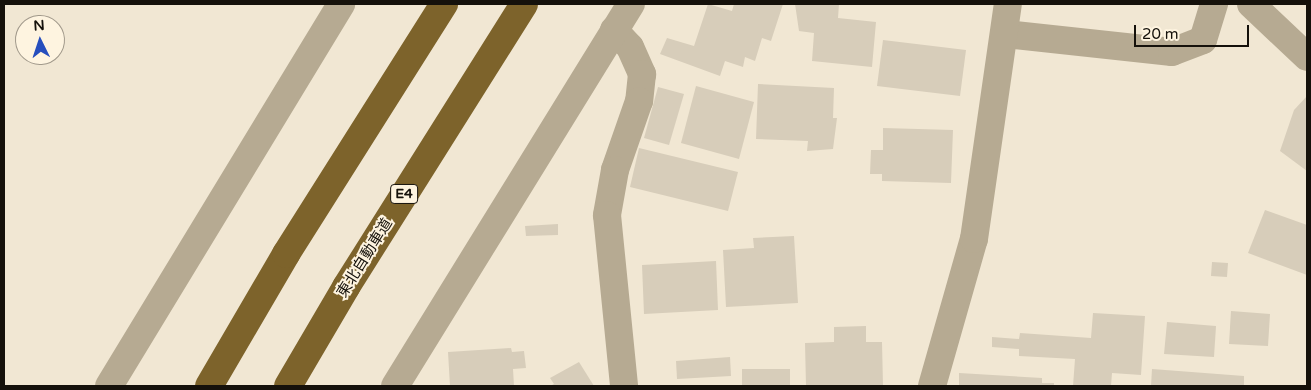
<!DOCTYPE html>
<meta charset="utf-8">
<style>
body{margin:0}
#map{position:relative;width:1311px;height:390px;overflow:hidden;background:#f1e7d3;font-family:"Varela Round","Noto Sans JP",sans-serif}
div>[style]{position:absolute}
.building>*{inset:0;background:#d7cdba}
.minor>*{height:28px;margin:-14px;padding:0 14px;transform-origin:14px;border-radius:14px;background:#b6aa92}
.motorway>*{height:28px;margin:-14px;padding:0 14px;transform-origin:14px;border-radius:14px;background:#7d632b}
span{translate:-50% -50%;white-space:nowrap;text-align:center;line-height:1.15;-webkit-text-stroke:4px #fef4e0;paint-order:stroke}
.shield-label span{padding:1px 4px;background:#fef4e0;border:1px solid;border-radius:4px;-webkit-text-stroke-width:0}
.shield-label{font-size:14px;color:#15110b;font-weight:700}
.street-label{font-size:15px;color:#15110b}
.frame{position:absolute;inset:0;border:5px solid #15110b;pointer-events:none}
.north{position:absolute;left:15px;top:15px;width:50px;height:50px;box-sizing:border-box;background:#fef4e0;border:1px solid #a1998b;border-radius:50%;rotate:356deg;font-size:14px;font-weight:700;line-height:20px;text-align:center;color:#15110b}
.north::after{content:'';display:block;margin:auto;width:18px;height:22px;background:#264ebd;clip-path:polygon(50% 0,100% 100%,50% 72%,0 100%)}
.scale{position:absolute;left:1134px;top:25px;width:115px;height:22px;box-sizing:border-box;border:2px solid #15110b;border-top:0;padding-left:6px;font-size:15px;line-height:18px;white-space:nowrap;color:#15110b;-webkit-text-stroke:4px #fef4e0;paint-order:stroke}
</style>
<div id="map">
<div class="building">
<div style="clip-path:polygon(708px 4px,732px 11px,734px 4px,783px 4px,771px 41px,762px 38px,755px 61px,745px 57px,743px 67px,725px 61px,720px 76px,660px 54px,667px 38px,694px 46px)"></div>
<div style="clip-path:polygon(795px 4px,839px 4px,838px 18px,876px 22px,872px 67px,812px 61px,814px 33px,799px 31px)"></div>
<div style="clip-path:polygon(883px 40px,966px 50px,960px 96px,877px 86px)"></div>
<div style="clip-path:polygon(758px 84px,834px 88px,833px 118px,837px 118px,833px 149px,807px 151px,808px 141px,756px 139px)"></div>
<div style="clip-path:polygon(696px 86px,754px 102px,739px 159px,681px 143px)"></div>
<div style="clip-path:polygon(658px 87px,684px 94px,669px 145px,644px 138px)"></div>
<div style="clip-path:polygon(1307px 96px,1307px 171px,1280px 151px,1294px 110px)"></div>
<div style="clip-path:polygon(883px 128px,953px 130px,951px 183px,882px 181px,882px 174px,870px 174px,871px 150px,883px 150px)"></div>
<div style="clip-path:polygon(639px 148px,738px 172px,728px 211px,630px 187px)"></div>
<div style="clip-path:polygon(1265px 210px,1307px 225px,1307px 275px,1248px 253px)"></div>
<div style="clip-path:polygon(558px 224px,558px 235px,526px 236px,525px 226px)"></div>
<div style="clip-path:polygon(794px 236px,798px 303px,726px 307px,723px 250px,754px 248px,753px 238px)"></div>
<div style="clip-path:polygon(716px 261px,718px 310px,644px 314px,642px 265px)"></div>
<div style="clip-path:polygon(1212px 262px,1228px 263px,1227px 277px,1211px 276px)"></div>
<div style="clip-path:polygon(1231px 311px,1270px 314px,1268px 346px,1229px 344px)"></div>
<div style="clip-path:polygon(1093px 313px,1145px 316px,1141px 375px,1112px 373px,1111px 386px,1073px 386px,1075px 359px,1019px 356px,1019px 349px,992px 347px,992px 337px,1019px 339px,1020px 333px,1091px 338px)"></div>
<div style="clip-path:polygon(1167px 322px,1216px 326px,1214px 357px,1164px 354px)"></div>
<div style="clip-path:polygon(866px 326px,866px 342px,882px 342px,883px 386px,806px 386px,805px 343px,834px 342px,834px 327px)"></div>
<div style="clip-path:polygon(511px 348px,512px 352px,524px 351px,526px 368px,513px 369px,514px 386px,450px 386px,448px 352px)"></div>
<div style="clip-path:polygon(730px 357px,731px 376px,677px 379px,676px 361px)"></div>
<div style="clip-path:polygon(579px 362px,594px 386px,550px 386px,554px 384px,550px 378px)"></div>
<div style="clip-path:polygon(742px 369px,790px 369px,790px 386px,742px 386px)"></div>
<div style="clip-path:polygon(1152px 369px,1244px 376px,1244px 386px,1151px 386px)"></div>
<div style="clip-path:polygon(959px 373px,1042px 378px,1042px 383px,1054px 383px,1054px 386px,959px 386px)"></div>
</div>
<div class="minor">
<div style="left:1251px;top:4px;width:77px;rotate:43.4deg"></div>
<div style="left:614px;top:30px;width:23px;rotate:47deg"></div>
<div style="left:630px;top:47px;width:30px;rotate:66deg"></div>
<div style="left:642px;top:74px;width:27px;rotate:96deg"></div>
<div style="left:639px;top:101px;width:73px;rotate:109.2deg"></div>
<div style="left:615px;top:170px;width:46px;rotate:100.1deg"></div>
<div style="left:607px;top:215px;width:172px;rotate:84.3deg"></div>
<div style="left:1006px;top:34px;width:167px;rotate:6.2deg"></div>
<div style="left:1172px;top:52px;width:33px;rotate:-21deg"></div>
<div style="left:1203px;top:40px;width:38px;rotate:-73deg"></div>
<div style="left:109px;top:386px;width:447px;rotate:-58.7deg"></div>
<div style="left:395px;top:386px;width:449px;rotate:-58.3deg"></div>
<div style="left:932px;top:386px;width:153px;rotate:-74.1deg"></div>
<div style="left:974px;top:239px;width:237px;rotate:-81.8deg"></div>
</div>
<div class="motorway">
<div style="left:209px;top:386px;width:153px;rotate:-59.7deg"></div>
<div style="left:286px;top:254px;width:296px;rotate:-57.7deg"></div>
<div style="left:288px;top:386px;width:115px;rotate:-59.6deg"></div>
<div style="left:346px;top:287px;width:334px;rotate:-57.8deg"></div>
</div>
<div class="shield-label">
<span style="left:404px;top:194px">E4</span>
</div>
<div class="street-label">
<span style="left:365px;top:258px;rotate:-58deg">東北自動車道</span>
</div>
<div class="frame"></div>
<div class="north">N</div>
<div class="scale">20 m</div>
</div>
